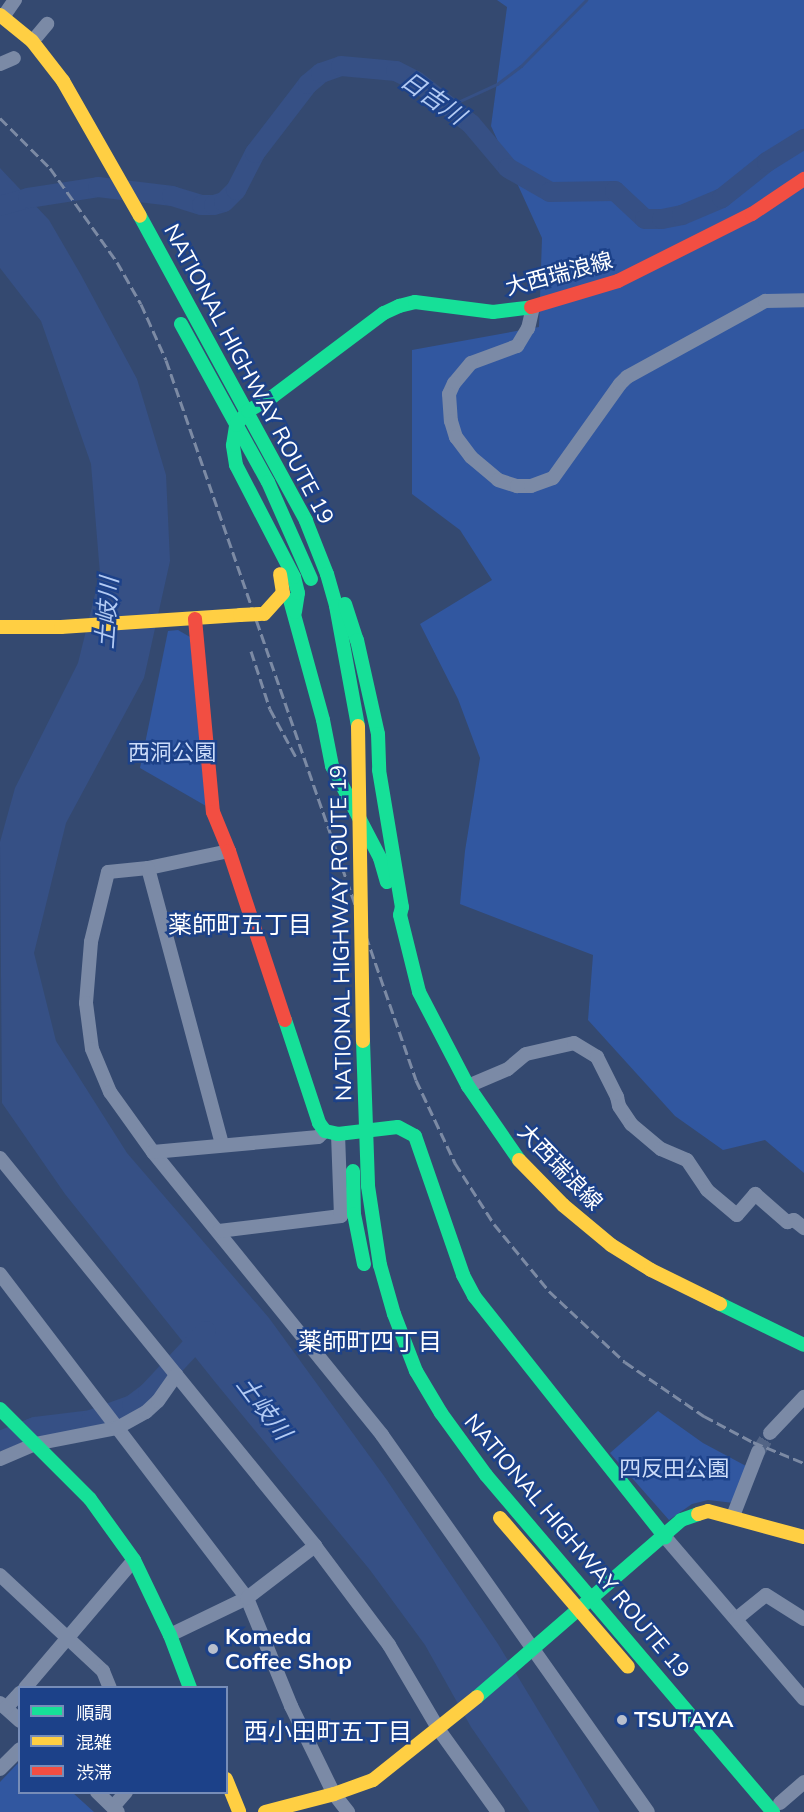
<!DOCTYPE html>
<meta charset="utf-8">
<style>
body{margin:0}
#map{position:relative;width:804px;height:1812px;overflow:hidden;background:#344970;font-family:Mulish,"Noto Sans JP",sans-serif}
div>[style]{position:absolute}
.green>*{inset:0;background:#3157a0}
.water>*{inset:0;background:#365085}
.stream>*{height:3px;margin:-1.5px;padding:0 1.5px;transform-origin:1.5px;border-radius:1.5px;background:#365085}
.river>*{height:20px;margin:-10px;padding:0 10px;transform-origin:10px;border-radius:10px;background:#365085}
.street-tunnel>*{height:14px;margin-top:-7px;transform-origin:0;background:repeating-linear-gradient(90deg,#526485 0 14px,transparent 0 21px)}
.street>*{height:14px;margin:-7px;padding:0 7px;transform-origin:7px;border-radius:7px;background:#7b8aa6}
.fast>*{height:14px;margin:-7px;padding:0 7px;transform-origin:7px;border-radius:7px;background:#16e098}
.slow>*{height:14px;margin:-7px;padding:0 7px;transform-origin:7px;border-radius:7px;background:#ffcf43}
.jam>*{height:14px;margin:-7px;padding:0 7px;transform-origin:7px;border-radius:7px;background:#f24e42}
.rail>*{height:3px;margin-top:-1.5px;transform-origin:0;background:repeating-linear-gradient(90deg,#7c8aa4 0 10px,transparent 0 14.5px)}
.fast-bridge>*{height:14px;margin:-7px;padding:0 7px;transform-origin:7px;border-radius:7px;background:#16e098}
.slow-bridge>*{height:14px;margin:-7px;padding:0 7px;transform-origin:7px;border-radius:7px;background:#ffcf43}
.dots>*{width:16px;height:16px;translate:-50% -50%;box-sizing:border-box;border:3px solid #1c4189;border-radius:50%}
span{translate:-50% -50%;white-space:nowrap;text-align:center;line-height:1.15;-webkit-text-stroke:5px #1c4189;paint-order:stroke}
.street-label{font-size:22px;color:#fff}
.park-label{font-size:22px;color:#ccdcf9}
.poi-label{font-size:22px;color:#fff;font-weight:700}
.left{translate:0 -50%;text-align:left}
.water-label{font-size:24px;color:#b2caf3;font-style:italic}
.neighbourhood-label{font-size:24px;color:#fff}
.legend{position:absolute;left:18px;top:1686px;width:210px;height:108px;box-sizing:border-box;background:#1c4189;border:2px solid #778db8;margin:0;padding:8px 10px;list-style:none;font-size:18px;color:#fff}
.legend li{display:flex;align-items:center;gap:12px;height:30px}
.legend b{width:30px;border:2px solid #778db8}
</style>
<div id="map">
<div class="green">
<div style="clip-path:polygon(497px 0,804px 0,804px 1173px,765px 1140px,723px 1150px,675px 1116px,588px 1020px,593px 955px,460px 904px,465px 851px,480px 758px,458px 699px,420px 624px,492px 580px,460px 530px,412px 494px,412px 350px,539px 327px,542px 238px,491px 126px,507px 7px)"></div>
<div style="clip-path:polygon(178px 630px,190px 637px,206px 806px,140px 768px,168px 631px)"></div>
<div style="clip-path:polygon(658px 1411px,703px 1443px,746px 1466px,734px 1503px,708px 1500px,692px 1504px,669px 1520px,610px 1453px)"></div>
<div style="clip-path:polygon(19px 1762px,20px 1792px,73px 1793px,94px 1812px,0 1812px,0 1782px)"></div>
</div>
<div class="water">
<div style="clip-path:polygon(0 168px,49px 220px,81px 275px,137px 379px,166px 475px,170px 561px,144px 678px,66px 823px,34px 953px,56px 1041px,127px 1153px,269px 1318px,384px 1476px,498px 1644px,600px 1812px,530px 1812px,471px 1727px,425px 1645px,370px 1570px,215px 1382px,65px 1194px,2px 1103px,0 842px,15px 788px,78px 663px,100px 574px,91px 464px,41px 321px,0 268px)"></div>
</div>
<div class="stream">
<div style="left:449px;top:106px;width:53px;rotate:-24.6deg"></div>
<div style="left:497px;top:84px;width:30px;rotate:-37deg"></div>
<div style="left:521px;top:66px;width:93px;rotate:-45.4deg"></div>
</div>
<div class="river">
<div style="left:0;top:206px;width:29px;rotate:-16deg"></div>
<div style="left:28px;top:198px;width:71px;rotate:-8.9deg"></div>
<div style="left:98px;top:187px;width:75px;rotate:6.9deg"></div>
<div style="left:172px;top:196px;width:31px;rotate:17deg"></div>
<div style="left:202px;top:205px;width:12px"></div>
<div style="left:214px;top:205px;width:10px;rotate:-17deg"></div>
<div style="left:224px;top:202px;width:17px;rotate:-45deg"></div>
<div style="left:236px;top:190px;width:42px;rotate:-62.8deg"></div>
<div style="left:255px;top:153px;width:87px;rotate:-52.5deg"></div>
<div style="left:308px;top:84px;width:17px;rotate:-40deg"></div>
<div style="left:321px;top:73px;width:21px;rotate:-19deg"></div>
<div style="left:341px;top:66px;width:55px;rotate:5.2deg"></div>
<div style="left:396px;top:71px;width:22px;rotate:27deg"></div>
<div style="left:416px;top:81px;width:70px;rotate:38deg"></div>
<div style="left:471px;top:124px;width:57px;rotate:49.9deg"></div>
<div style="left:508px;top:168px;width:48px;rotate:29.7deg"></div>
<div style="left:550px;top:192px;width:65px;rotate:-0.9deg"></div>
<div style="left:615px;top:191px;width:41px;rotate:43deg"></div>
<div style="left:645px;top:219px;width:17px"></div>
<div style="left:662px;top:219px;width:20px;rotate:-11deg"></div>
<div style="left:682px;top:215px;width:43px;rotate:-23deg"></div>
<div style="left:722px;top:198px;width:58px;rotate:-38.7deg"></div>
<div style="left:767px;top:162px;width:44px;rotate:-31.9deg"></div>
<div style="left:0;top:1441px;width:38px;rotate:-22deg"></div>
<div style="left:35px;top:1427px;width:56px;rotate:-7.1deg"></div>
<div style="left:91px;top:1420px;width:44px;rotate:-20.1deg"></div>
<div style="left:132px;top:1405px;width:20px;rotate:-37deg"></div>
<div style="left:148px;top:1393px;width:85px;rotate:-46.9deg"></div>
</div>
<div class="street-tunnel">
<div style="left:758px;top:1452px;width:22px;rotate:-58deg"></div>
</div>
<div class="street">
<div style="left:3px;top:17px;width:21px;rotate:-55deg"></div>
<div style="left:37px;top:36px;width:16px;rotate:-50deg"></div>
<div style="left:0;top:64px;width:15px;rotate:-23deg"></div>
<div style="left:533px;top:307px;width:22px;rotate:103deg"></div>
<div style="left:528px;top:328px;width:21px;rotate:121deg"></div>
<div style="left:517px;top:346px;width:49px;rotate:159.7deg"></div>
<div style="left:471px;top:363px;width:26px;rotate:130deg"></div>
<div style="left:454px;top:383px;width:12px;rotate:114deg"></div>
<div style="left:449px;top:394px;width:27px;rotate:86deg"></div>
<div style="left:451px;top:421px;width:17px;rotate:73deg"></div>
<div style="left:456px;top:437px;width:25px;rotate:53deg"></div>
<div style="left:471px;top:457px;width:35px;rotate:40deg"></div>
<div style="left:498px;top:480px;width:20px;rotate:18deg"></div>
<div style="left:517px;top:486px;width:14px"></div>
<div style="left:531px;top:486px;width:23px;rotate:-20deg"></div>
<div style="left:553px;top:478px;width:115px;rotate:-54.5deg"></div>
<div style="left:620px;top:384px;width:10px;rotate:-45deg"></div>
<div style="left:627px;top:377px;width:158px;rotate:-28.8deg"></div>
<div style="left:765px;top:301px;width:39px;rotate:-1deg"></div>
<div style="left:229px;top:851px;width:83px;rotate:168.1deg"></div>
<div style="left:148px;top:868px;width:40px;rotate:174.3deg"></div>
<div style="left:108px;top:872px;width:72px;rotate:103.7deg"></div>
<div style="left:91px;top:942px;width:61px;rotate:94.7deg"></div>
<div style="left:86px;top:1003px;width:46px;rotate:82.6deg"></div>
<div style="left:92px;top:1049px;width:47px;rotate:67.3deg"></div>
<div style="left:110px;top:1092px;width:74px;rotate:54.4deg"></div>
<div style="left:153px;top:1152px;width:364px;rotate:51deg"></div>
<div style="left:382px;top:1435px;width:461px;rotate:54.8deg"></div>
<div style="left:148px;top:868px;width:286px;rotate:75deg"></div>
<div style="left:468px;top:1086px;width:43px;rotate:-23deg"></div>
<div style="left:508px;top:1069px;width:23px;rotate:-40deg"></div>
<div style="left:526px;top:1054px;width:49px;rotate:-12.9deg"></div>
<div style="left:574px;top:1043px;width:27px;rotate:31deg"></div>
<div style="left:597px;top:1057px;width:45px;rotate:63.4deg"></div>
<div style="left:617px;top:1097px;width:9px;rotate:77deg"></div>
<div style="left:619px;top:1106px;width:22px;rotate:56deg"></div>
<div style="left:631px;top:1124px;width:39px;rotate:40deg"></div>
<div style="left:661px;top:1149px;width:28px;rotate:23deg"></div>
<div style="left:687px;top:1160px;width:36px;rotate:56deg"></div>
<div style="left:707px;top:1190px;width:39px;rotate:40deg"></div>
<div style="left:737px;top:1215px;width:28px;rotate:-49deg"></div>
<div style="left:755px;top:1194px;width:43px;rotate:41.2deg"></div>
<div style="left:787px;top:1222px;width:7px;rotate:-16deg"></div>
<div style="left:794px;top:1220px;width:13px;rotate:39deg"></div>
<div style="left:153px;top:1152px;width:166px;rotate:-5.2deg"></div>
<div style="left:318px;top:1137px;width:9px;rotate:-41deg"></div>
<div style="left:0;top:1158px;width:500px;rotate:50.9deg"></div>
<div style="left:315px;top:1546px;width:124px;rotate:53.2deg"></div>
<div style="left:389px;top:1645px;width:99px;rotate:59.5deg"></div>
<div style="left:439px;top:1730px;width:101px;rotate:54.3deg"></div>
<div style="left:219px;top:1231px;width:123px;rotate:-7deg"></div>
<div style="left:341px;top:1216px;width:82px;rotate:-92.1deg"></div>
<div style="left:0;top:1274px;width:407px;rotate:52.7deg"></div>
<div style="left:247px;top:1598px;width:117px;rotate:67.8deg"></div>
<div style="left:291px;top:1706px;width:98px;rotate:64deg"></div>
<div style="left:334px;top:1794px;width:23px;rotate:52deg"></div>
<div style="left:770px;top:1433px;width:50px;rotate:-46.6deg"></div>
<div style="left:0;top:1459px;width:38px;rotate:-23deg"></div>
<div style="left:35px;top:1444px;width:84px;rotate:-11deg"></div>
<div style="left:117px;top:1428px;width:33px;rotate:-29deg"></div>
<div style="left:146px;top:1412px;width:16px;rotate:-43deg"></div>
<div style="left:158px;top:1401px;width:32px;rotate:-55deg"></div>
<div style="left:733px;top:1516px;width:69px;rotate:-68.7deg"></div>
<div style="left:665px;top:1537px;width:213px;rotate:49.4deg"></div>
<div style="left:0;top:1575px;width:141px;rotate:43deg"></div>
<div style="left:103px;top:1671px;width:18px;rotate:68deg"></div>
<div style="left:736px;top:1619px;width:38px;rotate:-39deg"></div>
<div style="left:766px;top:1595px;width:45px;rotate:32.3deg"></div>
<div style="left:170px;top:1635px;width:85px;rotate:-25.7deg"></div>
<div style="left:247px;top:1598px;width:86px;rotate:-37.4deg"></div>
<div style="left:25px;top:1688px;width:168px;rotate:-49.6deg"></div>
<div style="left:0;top:1703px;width:27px;rotate:42deg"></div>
<div style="left:6px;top:1708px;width:21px;rotate:-47deg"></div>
<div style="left:0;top:1769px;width:28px;rotate:-45deg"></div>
<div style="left:97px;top:1792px;width:29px;rotate:44deg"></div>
<div style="left:780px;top:1803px;width:32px;rotate:-41deg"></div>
<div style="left:113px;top:1807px;width:20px;rotate:-49deg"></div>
</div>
<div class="fast">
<div style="left:140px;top:216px;width:347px;rotate:61.4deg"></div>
<div style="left:306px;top:521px;width:57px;rotate:68.4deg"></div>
<div style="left:327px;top:574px;width:33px;rotate:74deg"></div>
<div style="left:336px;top:606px;width:122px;rotate:79.6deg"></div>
<div style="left:181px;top:324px;width:180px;rotate:61.2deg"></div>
<div style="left:268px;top:482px;width:106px;rotate:66.1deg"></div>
<div style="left:290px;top:600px;width:124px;rotate:74.6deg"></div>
<div style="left:323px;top:720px;width:47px;rotate:78.9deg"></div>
<div style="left:332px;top:766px;width:104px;rotate:62.4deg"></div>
<div style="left:380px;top:858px;width:25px;rotate:74deg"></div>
<div style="left:345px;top:604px;width:38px;rotate:72deg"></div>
<div style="left:357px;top:640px;width:96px;rotate:77.4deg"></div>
<div style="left:378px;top:734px;width:36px;rotate:88deg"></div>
<div style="left:379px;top:770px;width:139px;rotate:80.5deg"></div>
<div style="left:402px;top:907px;width:8px;rotate:104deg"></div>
<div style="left:400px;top:915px;width:79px;rotate:76.1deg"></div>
<div style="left:419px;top:992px;width:106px;rotate:62.5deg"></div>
<div style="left:468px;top:1086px;width:90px;rotate:55.4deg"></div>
<div style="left:295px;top:612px;width:19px;rotate:-81deg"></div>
<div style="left:298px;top:593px;width:16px;rotate:-104deg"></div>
<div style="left:294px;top:577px;width:126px;rotate:-117.4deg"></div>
<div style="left:236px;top:465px;width:20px;rotate:-99deg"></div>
<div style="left:233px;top:445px;width:20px;rotate:-81deg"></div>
<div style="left:236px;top:425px;width:18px;rotate:-49deg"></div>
<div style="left:248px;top:411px;width:28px;rotate:-30deg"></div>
<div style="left:272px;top:397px;width:140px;rotate:-36.9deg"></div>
<div style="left:384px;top:313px;width:17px;rotate:-25deg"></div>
<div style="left:399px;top:306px;width:16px;rotate:-14deg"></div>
<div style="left:415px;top:302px;width:79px;rotate:7.3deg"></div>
<div style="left:493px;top:312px;width:38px;rotate:-7deg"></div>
<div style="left:285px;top:1020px;width:108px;rotate:71.7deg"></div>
<div style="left:319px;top:1123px;width:10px;rotate:53deg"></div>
<div style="left:325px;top:1131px;width:13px;rotate:13deg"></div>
<div style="left:338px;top:1134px;width:60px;rotate:-6.7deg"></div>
<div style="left:398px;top:1127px;width:19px;rotate:28deg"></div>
<div style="left:415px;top:1136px;width:147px;rotate:70.9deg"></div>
<div style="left:463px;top:1275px;width:24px;rotate:62deg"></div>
<div style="left:474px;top:1296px;width:308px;rotate:51.6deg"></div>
<div style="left:380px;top:1265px;width:51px;rotate:74.1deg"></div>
<div style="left:394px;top:1314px;width:61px;rotate:68.9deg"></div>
<div style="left:416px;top:1371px;width:49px;rotate:59.2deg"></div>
<div style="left:441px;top:1413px;width:77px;rotate:54deg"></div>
<div style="left:486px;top:1475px;width:443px;rotate:49.6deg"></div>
<div style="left:720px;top:1304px;width:93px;rotate:26deg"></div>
<div style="left:0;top:1409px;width:127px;rotate:45deg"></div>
<div style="left:90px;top:1499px;width:75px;rotate:54.2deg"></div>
<div style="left:134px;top:1560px;width:83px;rotate:64.4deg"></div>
<div style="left:170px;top:1635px;width:57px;rotate:69.3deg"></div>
<div style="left:477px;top:1697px;width:270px;rotate:-40.9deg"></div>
<div style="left:681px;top:1520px;width:18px;rotate:-19deg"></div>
</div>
<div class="slow">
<div style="left:0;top:15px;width:41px;rotate:39.1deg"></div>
<div style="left:32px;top:41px;width:51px;rotate:52.2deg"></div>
<div style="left:63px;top:81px;width:155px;rotate:60.3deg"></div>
<div style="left:264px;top:614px;width:28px;rotate:-48deg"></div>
<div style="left:283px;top:593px;width:19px;rotate:-99deg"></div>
<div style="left:0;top:627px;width:61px"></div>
<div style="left:61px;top:627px;width:179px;rotate:-3.8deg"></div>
<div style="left:519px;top:1160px;width:63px;rotate:45.6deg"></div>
<div style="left:563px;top:1205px;width:62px;rotate:39.8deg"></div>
<div style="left:611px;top:1245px;width:47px;rotate:32deg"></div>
<div style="left:651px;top:1270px;width:77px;rotate:26.2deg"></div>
<div style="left:698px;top:1514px;width:10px;rotate:-17deg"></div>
<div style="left:708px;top:1511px;width:99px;rotate:15.2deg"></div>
<div style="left:500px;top:1518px;width:196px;rotate:49.3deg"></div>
<div style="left:226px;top:1779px;width:35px;rotate:68deg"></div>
<div style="left:265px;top:1812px;width:71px;rotate:-14.6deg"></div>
<div style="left:334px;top:1794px;width:41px;rotate:-19.7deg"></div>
<div style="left:373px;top:1780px;width:133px;rotate:-38.6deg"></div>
</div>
<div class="jam">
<div style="left:531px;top:307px;width:91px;rotate:-16.6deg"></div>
<div style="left:618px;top:281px;width:150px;rotate:-26.6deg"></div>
<div style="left:752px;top:214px;width:63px;rotate:-33.9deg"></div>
<div style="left:195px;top:619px;width:194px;rotate:84.7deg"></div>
<div style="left:213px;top:812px;width:42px;rotate:67.7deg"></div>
<div style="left:229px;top:851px;width:178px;rotate:71.7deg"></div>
</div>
<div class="rail">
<div style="left:0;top:118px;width:71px;rotate:45deg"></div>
<div style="left:50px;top:168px;width:115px;rotate:54.5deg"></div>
<div style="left:117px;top:262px;width:48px;rotate:60.3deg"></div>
<div style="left:141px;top:304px;width:61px;rotate:65.9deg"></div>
<div style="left:166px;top:360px;width:762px;rotate:70.85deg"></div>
<div style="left:416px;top:1080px;width:92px;rotate:64.8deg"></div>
<div style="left:455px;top:1163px;width:72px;rotate:57.4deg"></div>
<div style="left:494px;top:1224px;width:87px;rotate:50.6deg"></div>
<div style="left:549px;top:1291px;width:104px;rotate:43.1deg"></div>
<div style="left:625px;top:1362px;width:96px;rotate:34.4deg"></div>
<div style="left:704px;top:1416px;width:55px;rotate:28deg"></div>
<div style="left:753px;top:1442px;width:55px;rotate:22.4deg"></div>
<div style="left:251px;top:651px;width:61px;rotate:71.9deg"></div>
<div style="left:270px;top:709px;width:57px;rotate:61.6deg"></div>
</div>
<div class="fast-bridge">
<div style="left:363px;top:1041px;width:145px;rotate:88deg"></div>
<div style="left:368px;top:1186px;width:80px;rotate:81.4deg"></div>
<div style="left:353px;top:1171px;width:43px;rotate:88.7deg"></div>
<div style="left:354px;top:1214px;width:51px;rotate:78.7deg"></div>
</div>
<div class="slow-bridge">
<div style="left:240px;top:615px;width:20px;rotate:-3deg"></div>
<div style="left:358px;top:726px;width:315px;rotate:89.1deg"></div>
</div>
<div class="dots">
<div style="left:213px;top:1649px;background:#b8bfcd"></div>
<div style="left:622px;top:1720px;background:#b8bfcd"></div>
</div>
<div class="street-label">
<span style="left:559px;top:274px;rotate:-15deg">大西瑞浪線</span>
<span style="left:249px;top:374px;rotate:62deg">NATIONAL HIGHWAY ROUTE 19</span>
<span style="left:341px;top:933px;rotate:-91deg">NATIONAL HIGHWAY ROUTE 19</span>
<span style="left:560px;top:1167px;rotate:46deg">大西瑞浪線</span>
<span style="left:577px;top:1546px;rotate:50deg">NATIONAL HIGHWAY ROUTE 19</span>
</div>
<div class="park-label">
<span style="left:172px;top:753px">西洞公園</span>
<span style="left:674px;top:1469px">四反田公園</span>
</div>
<div class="poi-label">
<span class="left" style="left:225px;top:1649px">Komeda<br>Coffee Shop</span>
<span class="left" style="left:634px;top:1720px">TSUTAYA</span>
</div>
<div class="water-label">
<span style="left:433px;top:98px;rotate:35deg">日吉川</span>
<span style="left:107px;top:613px;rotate:-86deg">土岐川</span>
<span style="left:264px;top:1408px;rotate:53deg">土岐川</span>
</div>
<div class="neighbourhood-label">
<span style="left:240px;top:925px">薬師町五丁目</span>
<span style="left:370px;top:1342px">薬師町四丁目</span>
<span style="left:328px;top:1732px">西小田町五丁目</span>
</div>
<ul class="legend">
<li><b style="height:8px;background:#16e098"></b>順調</li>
<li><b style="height:8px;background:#ffcf43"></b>混雑</li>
<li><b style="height:8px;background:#f24e42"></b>渋滞</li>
</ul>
</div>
